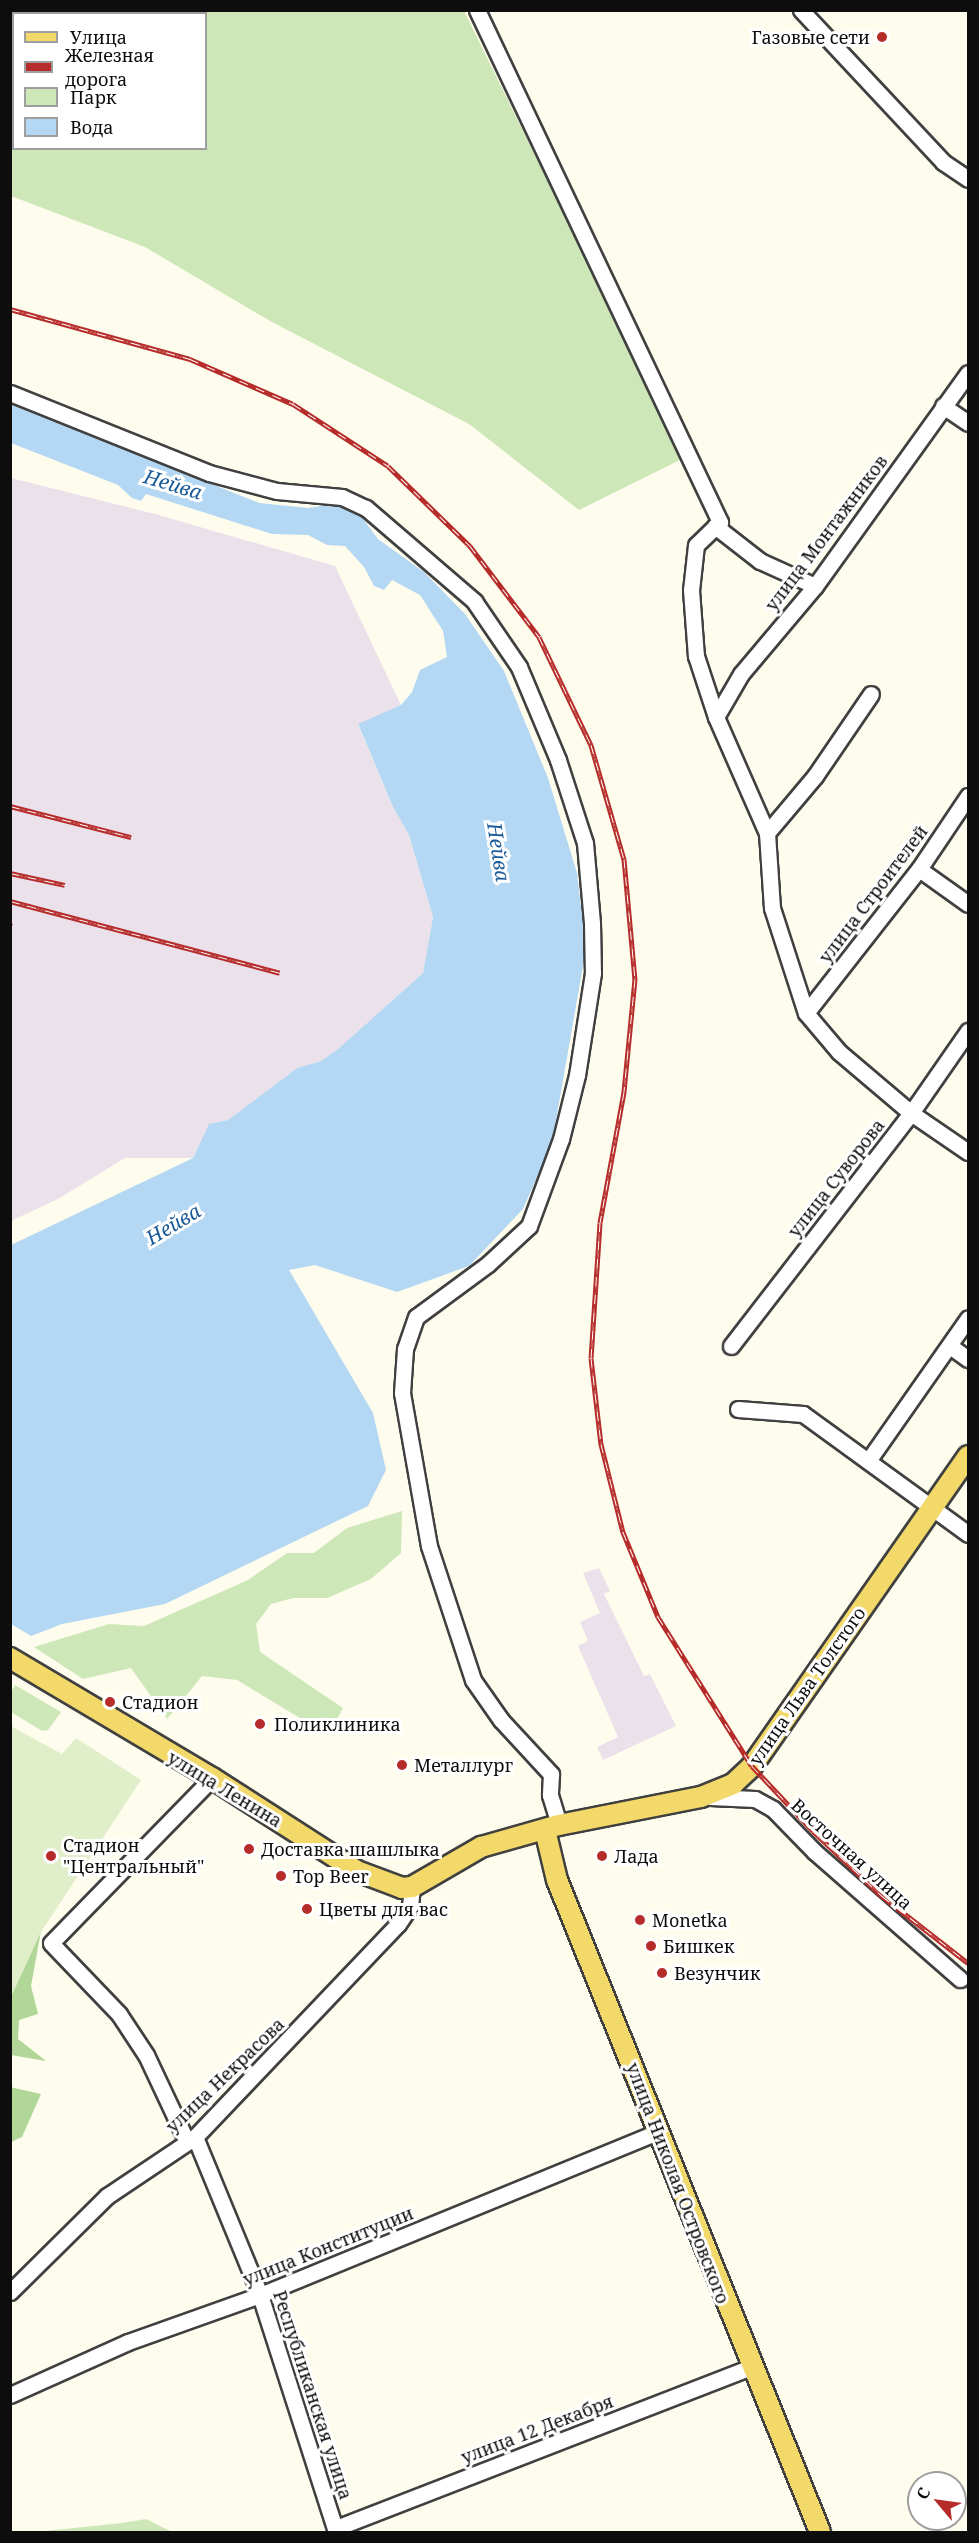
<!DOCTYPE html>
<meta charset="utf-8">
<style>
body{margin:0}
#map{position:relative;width:979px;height:2543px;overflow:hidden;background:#fefced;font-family:"Noto Serif",serif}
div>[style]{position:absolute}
.industrial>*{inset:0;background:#ebe1eb}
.green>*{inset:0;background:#cee7b8}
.forest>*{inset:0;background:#b1d798}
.pitch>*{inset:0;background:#e0eeca}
.water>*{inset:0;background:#b4d8f3}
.roads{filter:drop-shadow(2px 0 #404040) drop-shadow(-2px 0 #404040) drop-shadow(0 2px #404040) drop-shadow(0 -2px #404040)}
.minor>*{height:15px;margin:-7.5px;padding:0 7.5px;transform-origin:7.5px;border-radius:7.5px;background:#fff}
.major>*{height:20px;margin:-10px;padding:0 10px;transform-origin:10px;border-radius:10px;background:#f2d969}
.rail>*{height:5px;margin-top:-2.5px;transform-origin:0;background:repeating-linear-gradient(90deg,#fff 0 9px,#b62c2b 0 18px);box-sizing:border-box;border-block:2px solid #b62c2b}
.dots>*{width:16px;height:16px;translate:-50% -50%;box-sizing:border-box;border:3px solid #fff;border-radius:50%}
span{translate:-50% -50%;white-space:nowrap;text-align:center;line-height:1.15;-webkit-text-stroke:6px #fff;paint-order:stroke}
.poi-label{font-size:18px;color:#0d0d0d}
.right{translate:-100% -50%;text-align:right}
.left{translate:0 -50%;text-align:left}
.street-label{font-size:18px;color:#0d0d0d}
.water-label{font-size:20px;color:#1c5b99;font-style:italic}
.frame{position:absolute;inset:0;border:12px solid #0d0d0d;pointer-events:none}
.legend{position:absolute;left:12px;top:12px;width:195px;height:138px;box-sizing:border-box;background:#fff;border:2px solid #9e9e9e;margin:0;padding:8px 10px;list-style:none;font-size:18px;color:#0d0d0d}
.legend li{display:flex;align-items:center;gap:12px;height:30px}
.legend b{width:30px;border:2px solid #9e9e9e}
.north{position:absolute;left:907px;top:2471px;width:60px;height:60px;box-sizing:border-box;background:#fff;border:2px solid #9e9e9e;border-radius:50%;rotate:299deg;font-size:16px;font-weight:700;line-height:24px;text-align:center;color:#0d0d0d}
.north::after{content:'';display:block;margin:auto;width:21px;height:27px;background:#b62c2b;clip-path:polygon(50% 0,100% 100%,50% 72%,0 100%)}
</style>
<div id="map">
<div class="industrial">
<div style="clip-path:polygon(11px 478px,155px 514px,335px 566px,401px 705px,358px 725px,393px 807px,409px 835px,433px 917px,423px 973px,338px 1049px,321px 1061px,297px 1068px,228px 1120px,209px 1124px,193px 1158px,125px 1158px,58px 1199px,11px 1221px)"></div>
<div style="clip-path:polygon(599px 1568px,610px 1591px,604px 1594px,644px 1676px,650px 1674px,676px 1726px,603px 1760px,597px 1747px,618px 1737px,578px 1646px,588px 1641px,580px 1622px,600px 1613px,583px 1573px)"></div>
</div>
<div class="green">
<div style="clip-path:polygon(evenodd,10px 11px,464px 11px,684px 458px,579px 510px,469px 424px,270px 321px,145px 247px,11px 196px,10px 11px,14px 14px,206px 14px,206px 148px,14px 148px,14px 14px)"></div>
<div style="clip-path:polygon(402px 1511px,401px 1553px,371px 1579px,327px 1598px,293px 1598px,271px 1604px,256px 1624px,260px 1652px,343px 1708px,328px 1735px,237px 1680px,202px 1676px,167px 1719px,131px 1668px,83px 1679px,34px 1647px,109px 1624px,144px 1626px,248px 1580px,287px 1553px,314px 1553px,347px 1528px)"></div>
<div style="clip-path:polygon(15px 1685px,61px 1712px,48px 1730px,42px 1731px,11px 1712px,11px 1692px)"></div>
<div style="clip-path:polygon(146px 2519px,172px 2532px,35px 2532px,122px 2523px)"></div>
</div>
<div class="forest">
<div style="clip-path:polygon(41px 1931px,31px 1986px,38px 2014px,19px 2020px,18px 2039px,46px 2061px,11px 2055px,10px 1988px)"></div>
<div style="clip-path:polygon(10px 2087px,41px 2094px,22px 2137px,11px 2142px)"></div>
</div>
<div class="pitch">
<div style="clip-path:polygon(11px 1726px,62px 1754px,76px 1738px,141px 1780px,41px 1932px,11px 1997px)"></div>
</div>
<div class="water">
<div style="clip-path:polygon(11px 404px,259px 503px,309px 508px,338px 503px,361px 516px,378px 539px,424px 572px,465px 614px,504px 671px,548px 778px,577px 873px,586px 949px,552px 1143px,523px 1209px,469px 1266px,397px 1292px,315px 1265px,289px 1270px,373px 1413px,386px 1470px,368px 1506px,165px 1604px,62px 1624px,31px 1636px,11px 1624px,11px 1245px,193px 1158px,209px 1124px,228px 1120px,297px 1068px,321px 1061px,338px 1049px,423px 973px,433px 917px,409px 835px,393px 807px,358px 724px,401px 705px,412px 692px,420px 670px,447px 657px,443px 631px,420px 595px,392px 580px,384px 590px,374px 586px,364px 567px,345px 546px,327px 545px,308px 535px,272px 534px,146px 494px,141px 501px,132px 498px,118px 485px,11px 443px)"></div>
</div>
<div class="roads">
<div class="minor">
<div style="left:477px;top:10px;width:567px;rotate:64.61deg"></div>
<div style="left:720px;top:522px;width:33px;rotate:136deg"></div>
<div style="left:696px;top:545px;width:45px;rotate:96.3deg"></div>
<div style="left:691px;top:590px;width:66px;rotate:85.7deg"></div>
<div style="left:696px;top:656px;width:64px;rotate:71.8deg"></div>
<div style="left:716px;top:717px;width:127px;rotate:66.3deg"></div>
<div style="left:767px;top:833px;width:75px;rotate:86.2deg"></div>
<div style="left:772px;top:908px;width:110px;rotate:72.1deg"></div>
<div style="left:806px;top:1013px;width:51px;rotate:49.8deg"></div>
<div style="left:839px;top:1052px;width:94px;rotate:40.3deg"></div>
<div style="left:911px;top:1113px;width:69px;rotate:34.4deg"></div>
<div style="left:801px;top:10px;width:208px;rotate:46.9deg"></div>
<div style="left:943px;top:162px;width:30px;rotate:34deg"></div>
<div style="left:10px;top:393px;width:214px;rotate:21.9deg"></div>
<div style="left:209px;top:473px;width:70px;rotate:14.8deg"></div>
<div style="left:277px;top:491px;width:65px;rotate:5.3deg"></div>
<div style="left:342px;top:497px;width:26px;rotate:25deg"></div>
<div style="left:366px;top:508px;width:143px;rotate:40.7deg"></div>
<div style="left:474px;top:601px;width:80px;rotate:55.7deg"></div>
<div style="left:519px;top:667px;width:101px;rotate:67.2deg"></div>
<div style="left:558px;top:760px;width:87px;rotate:72deg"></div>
<div style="left:585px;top:843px;width:80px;rotate:85deg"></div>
<div style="left:592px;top:923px;width:50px;rotate:88.9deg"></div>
<div style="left:593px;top:973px;width:103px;rotate:98.9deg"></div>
<div style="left:577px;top:1075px;width:66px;rotate:104deg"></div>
<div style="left:561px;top:1139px;width:93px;rotate:110.2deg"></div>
<div style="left:529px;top:1226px;width:56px;rotate:137.2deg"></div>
<div style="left:488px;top:1264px;width:89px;rotate:143.6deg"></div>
<div style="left:416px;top:1317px;width:34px;rotate:109deg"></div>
<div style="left:405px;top:1349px;width:44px;rotate:93.9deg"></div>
<div style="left:402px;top:1393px;width:155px;rotate:80deg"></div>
<div style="left:429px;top:1546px;width:141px;rotate:71.8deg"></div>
<div style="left:473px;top:1680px;width:49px;rotate:55deg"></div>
<div style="left:501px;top:1720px;width:74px;rotate:47.2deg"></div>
<div style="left:551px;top:1774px;width:21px;rotate:93deg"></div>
<div style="left:550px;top:1795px;width:31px;rotate:73deg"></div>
<div style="left:943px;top:406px;width:30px;rotate:34deg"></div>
<div style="left:715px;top:526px;width:57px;rotate:37.9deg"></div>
<div style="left:760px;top:561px;width:60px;rotate:24.4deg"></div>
<div style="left:716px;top:717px;width:50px;rotate:-59.8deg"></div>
<div style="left:741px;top:674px;width:115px;rotate:-49.9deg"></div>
<div style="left:815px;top:586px;width:262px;rotate:-54.3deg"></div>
<div style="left:767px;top:833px;width:75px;rotate:-49.9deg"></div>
<div style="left:815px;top:776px;width:99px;rotate:-55.7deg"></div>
<div style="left:919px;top:869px;width:60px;rotate:35.5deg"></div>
<div style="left:806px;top:1013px;width:183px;rotate:-51.9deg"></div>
<div style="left:919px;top:869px;width:88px;rotate:-56.1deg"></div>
<div style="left:731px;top:1346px;width:294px;rotate:-52.3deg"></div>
<div style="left:911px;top:1113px;width:100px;rotate:-55.2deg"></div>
<div style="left:950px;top:1346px;width:22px;rotate:36deg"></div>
<div style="left:738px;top:1409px;width:65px;rotate:4.4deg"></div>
<div style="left:803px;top:1414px;width:204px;rotate:36deg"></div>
<div style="left:868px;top:1461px;width:174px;rotate:-55deg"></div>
<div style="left:710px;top:1797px;width:45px;rotate:2.5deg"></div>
<div style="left:755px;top:1799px;width:21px;rotate:29deg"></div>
<div style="left:773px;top:1809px;width:60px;rotate:45.7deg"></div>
<div style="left:815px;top:1852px;width:193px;rotate:41.2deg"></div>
<div style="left:195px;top:2137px;width:171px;rotate:67.6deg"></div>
<div style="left:260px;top:2295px;width:249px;rotate:72.2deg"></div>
<div style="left:187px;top:2142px;width:96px;rotate:-115.2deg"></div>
<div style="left:146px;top:2055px;width:49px;rotate:-123.4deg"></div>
<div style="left:119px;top:2014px;width:98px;rotate:-133.8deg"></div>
<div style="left:51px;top:1943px;width:231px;rotate:-45.7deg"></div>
<div style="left:10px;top:2292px;width:136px;rotate:-44.7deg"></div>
<div style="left:107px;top:2196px;width:106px;rotate:-33.8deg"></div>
<div style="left:195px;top:2137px;width:294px;rotate:-46.4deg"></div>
<div style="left:398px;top:1924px;width:22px;rotate:-56deg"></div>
<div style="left:410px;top:1906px;width:19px;rotate:-84deg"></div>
<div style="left:10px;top:2395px;width:129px;rotate:-24.2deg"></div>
<div style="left:128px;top:2342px;width:140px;rotate:-19.6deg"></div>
<div style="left:260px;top:2295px;width:431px;rotate:-22.3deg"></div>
<div style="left:336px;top:2528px;width:446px;rotate:-21.2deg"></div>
</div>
<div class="major">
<div style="left:10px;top:1658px;width:235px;rotate:30.7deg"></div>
<div style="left:212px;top:1778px;width:172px;rotate:32.7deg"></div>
<div style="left:357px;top:1871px;width:48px;rotate:20.7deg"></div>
<div style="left:402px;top:1888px;width:10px;rotate:-6deg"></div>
<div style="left:412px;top:1887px;width:80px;rotate:-30.1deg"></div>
<div style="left:481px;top:1847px;width:81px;rotate:-15.8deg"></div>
<div style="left:559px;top:1825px;width:145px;rotate:-11.2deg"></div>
<div style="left:701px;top:1797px;width:35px;rotate:-22deg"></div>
<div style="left:733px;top:1784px;width:26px;rotate:-43deg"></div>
<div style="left:752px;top:1766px;width:378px;rotate:-55.1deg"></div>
<div style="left:545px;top:1830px;width:51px;rotate:76.5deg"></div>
<div style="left:557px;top:1880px;width:703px;rotate:68.03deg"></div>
</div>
</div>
<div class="rail">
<div style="left:10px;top:309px;width:187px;rotate:15.5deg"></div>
<div style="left:190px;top:359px;width:112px;rotate:23.6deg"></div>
<div style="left:293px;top:404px;width:113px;rotate:33.1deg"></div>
<div style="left:388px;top:466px;width:115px;rotate:44.3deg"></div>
<div style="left:470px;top:546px;width:114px;rotate:52.8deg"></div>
<div style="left:539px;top:637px;width:120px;rotate:64.3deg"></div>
<div style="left:591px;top:745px;width:119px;rotate:73.9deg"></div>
<div style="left:624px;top:859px;width:121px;rotate:84.8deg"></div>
<div style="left:635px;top:979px;width:114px;rotate:95.6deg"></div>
<div style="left:624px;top:1092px;width:133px;rotate:100.4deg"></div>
<div style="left:600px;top:1223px;width:135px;rotate:93.8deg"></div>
<div style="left:591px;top:1358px;width:87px;rotate:83.4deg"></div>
<div style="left:601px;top:1444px;width:91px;rotate:76deg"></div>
<div style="left:623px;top:1532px;width:92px;rotate:67.6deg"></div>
<div style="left:658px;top:1617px;width:176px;rotate:57.8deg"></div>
<div style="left:752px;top:1766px;width:89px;rotate:46.8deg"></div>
<div style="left:813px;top:1831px;width:95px;rotate:43.3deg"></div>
<div style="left:882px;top:1896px;width:109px;rotate:37.9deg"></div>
<div style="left:10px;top:806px;width:125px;rotate:14.4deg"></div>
<div style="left:10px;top:873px;width:56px;rotate:12.3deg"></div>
<div style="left:10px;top:901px;width:279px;rotate:14.9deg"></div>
<div style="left:10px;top:925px;width:2px;rotate:27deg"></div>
</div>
<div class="dots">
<div style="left:882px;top:37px;background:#b62c2b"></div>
<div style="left:110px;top:1702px;background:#b62c2b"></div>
<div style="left:260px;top:1724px;background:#b62c2b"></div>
<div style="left:402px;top:1765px;background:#b62c2b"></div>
<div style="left:249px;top:1849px;background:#b62c2b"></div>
<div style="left:51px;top:1856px;background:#b62c2b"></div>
<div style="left:602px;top:1856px;background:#b62c2b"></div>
<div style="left:281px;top:1876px;background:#b62c2b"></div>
<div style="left:307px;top:1909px;background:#b62c2b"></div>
<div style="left:640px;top:1920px;background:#b62c2b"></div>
<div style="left:651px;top:1946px;background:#b62c2b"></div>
<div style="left:662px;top:1973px;background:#b62c2b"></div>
</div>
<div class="poi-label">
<span class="right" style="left:870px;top:37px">Газовые сети</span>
<span class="left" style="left:122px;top:1702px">Стадион</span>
<span class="left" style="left:274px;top:1724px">Поликлиника</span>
<span class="left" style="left:414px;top:1765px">Металлург</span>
<span class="left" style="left:63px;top:1856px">Стадион<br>"Центральный"</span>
<span class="left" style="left:261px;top:1849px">Доставка шашлыка</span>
<span class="left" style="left:614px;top:1856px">Лада</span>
<span class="left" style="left:293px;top:1876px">Top Beer</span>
<span class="left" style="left:319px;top:1909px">Цветы для вас</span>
<span class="left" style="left:652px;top:1920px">Monetka</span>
<span class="left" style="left:663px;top:1946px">Бишкек</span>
<span class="left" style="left:674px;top:1973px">Везунчик</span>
</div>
<div class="street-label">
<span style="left:826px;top:533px;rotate:-53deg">улица Монтажников</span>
<span style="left:873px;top:894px;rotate:-53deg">улица Строителей</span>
<span style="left:836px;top:1178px;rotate:-52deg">улица Суворова</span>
<span style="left:807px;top:1686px;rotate:-55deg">улица Льва Толстого</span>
<span style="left:225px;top:1789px;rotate:31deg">улица Ленина</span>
<span style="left:852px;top:1854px;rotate:42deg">Восточная улица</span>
<span style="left:225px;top:2075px;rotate:-44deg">улица Некрасова</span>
<span style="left:678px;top:2183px;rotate:69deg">улица Николая Островского</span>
<span style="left:328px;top:2246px;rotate:-22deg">улица Конституции</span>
<span style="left:313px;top:2395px;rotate:72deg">Республиканская улица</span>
<span style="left:537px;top:2429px;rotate:-21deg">улица 12 Декабря</span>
</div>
<div class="water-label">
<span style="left:173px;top:484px;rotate:17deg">Нейва</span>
<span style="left:499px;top:852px;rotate:81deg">Нейва</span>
<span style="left:173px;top:1224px;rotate:-31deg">Нейва</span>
</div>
<div class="frame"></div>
<ul class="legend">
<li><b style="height:8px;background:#f2d969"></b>Улица</li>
<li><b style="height:8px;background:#b62c2b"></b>Железная дорога</li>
<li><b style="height:16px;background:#cee7b8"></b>Парк</li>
<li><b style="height:16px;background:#b4d8f3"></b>Вода</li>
</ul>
<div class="north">С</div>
</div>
